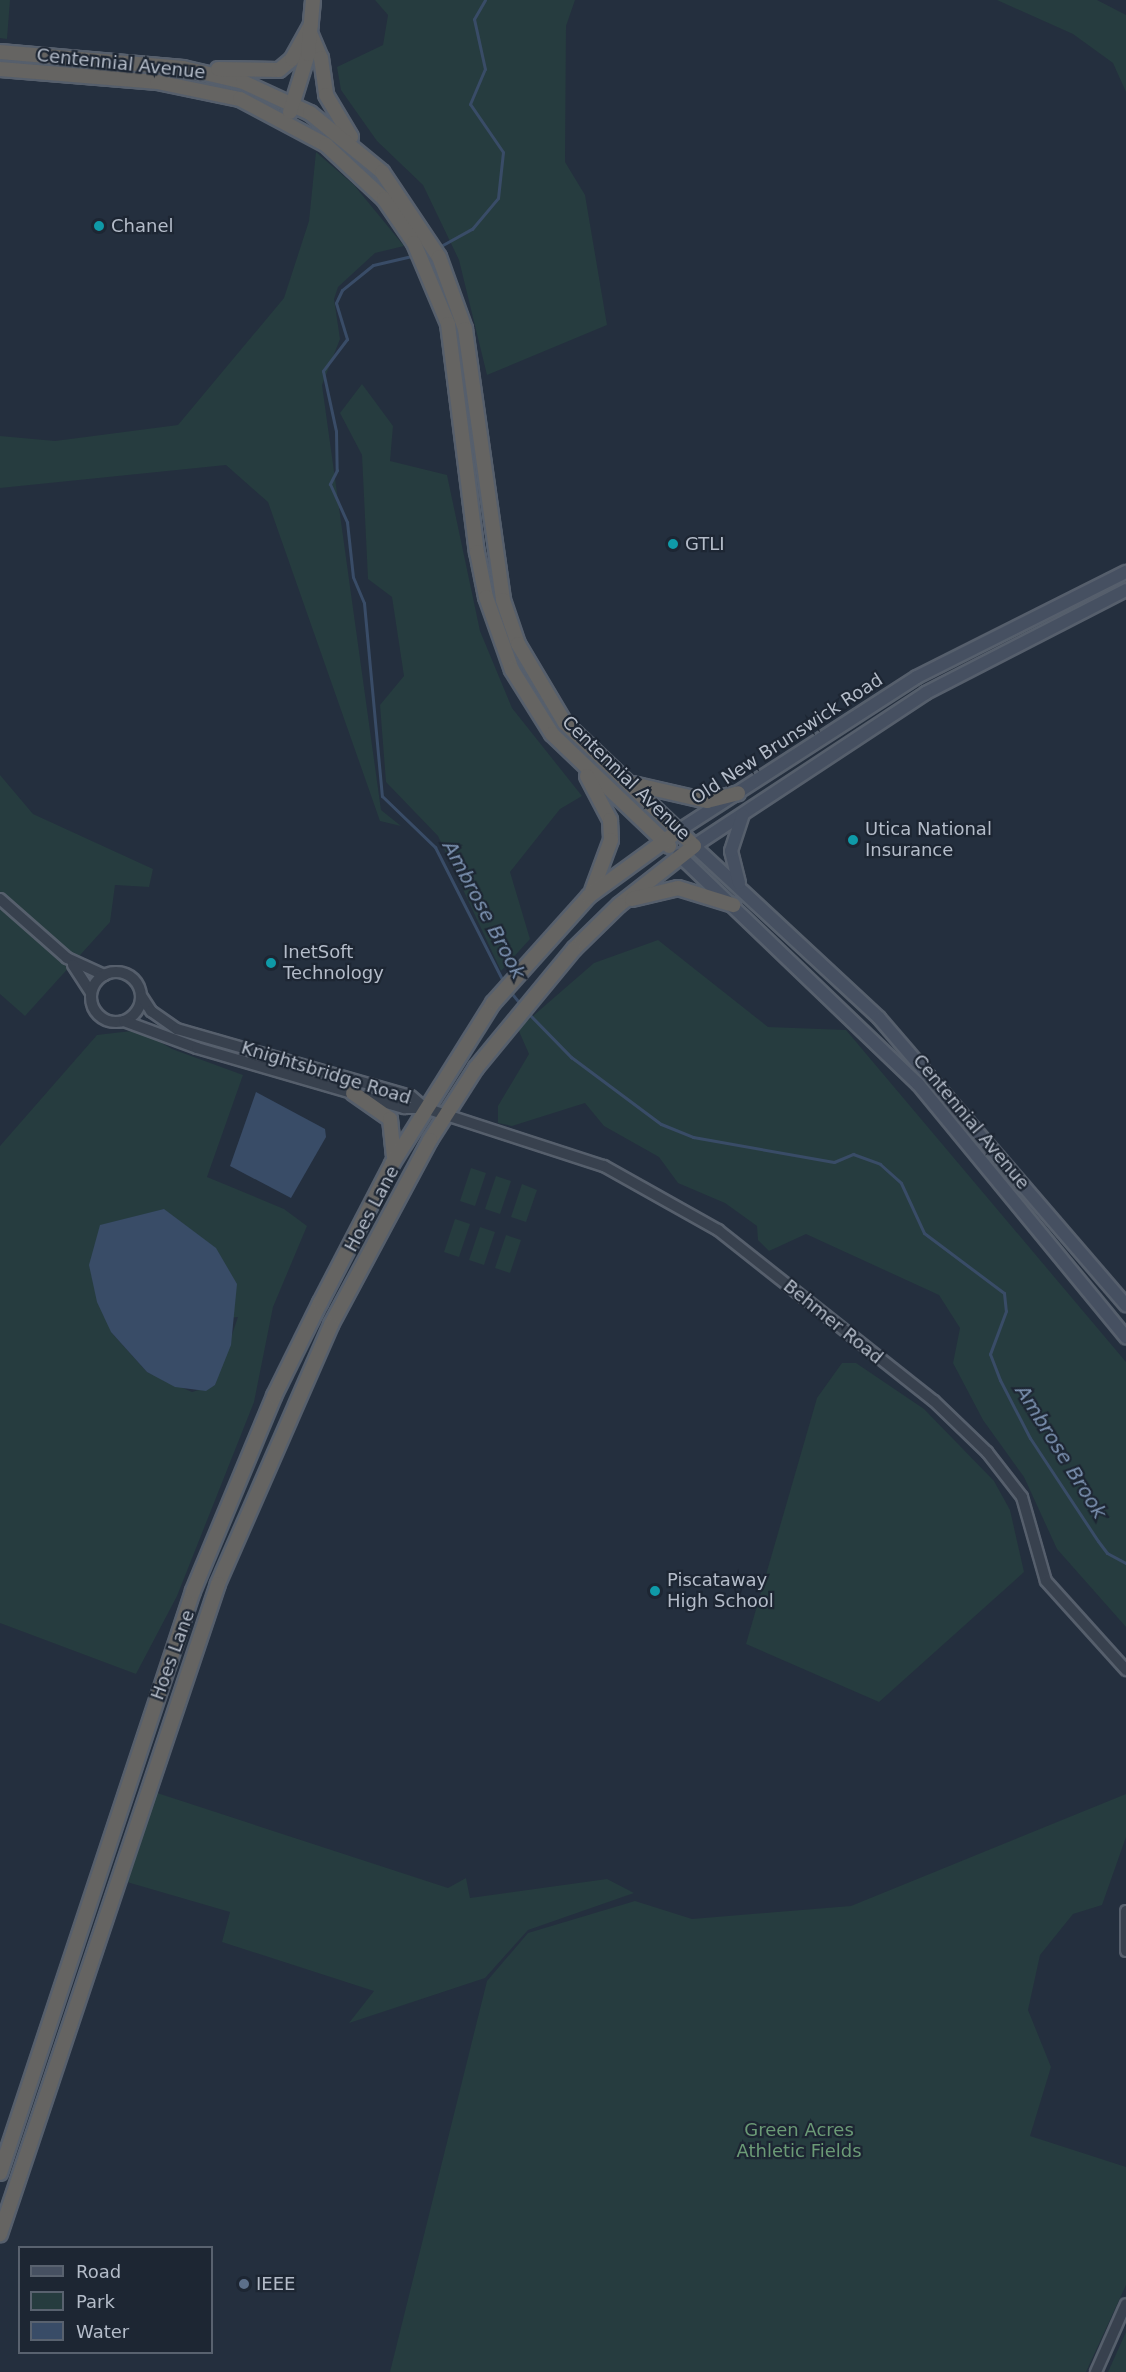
<!DOCTYPE html>
<style>
body{margin:0}
#map{position:relative;width:1126px;height:2372px;overflow:hidden;background:#242f3e;font-family:"DejaVu Sans",sans-serif}
div>[style]{position:absolute}
.green>*{inset:0;background:#263c3f}
.water>*{inset:0;background:#394c67}
.stream>*{height:3px;margin:-1.5px;padding:0 1.5px;transform-origin:1.5px;border-radius:1.5px;background:#394c67}
.roads{filter:drop-shadow(2px 0 #565f6c) drop-shadow(-2px 0 #565f6c) drop-shadow(0 2px #565f6c) drop-shadow(0 -2px #565f6c)}
.tertiary>*{height:10px;margin:-5px;padding:0 5px;transform-origin:5px;border-radius:5px;background:#38414e}
.tertiary>.ring{margin:-5px;padding:0;box-sizing:content-box;background:none;border:10px solid #38414e;border-radius:50%}
.secondary>*{height:12px;margin:-6px;padding:0 6px;transform-origin:6px;border-radius:6px;background:#465061}
.trunk>*{height:14px;margin:-7px;padding:0 7px;transform-origin:7px;border-radius:7px;background:#656462}
.dots>*{width:16px;height:16px;translate:-50% -50%;box-sizing:border-box;border:3px solid #1d2633;border-radius:50%}
span{translate:-50% -50%;white-space:nowrap;text-align:center;line-height:1.15;-webkit-text-stroke:4.5px #1d2633;paint-order:stroke}
.street-label{font-size:18px;color:#b4bcc9}
.poi-label{font-size:18px;color:#b4bcc9}
.left{translate:0 -50%;text-align:left}
.park-label{font-size:18px;color:#6b9a76}
.water-label{font-size:20px;color:#7c92b1;font-style:italic}
.legend{position:absolute;left:18px;top:2246px;width:195px;height:108px;box-sizing:border-box;background:#1d2633;border:2px solid #59626f;margin:0;padding:8px 10px;list-style:none;font-size:18px;color:#b4bcc9}
.legend li{display:flex;align-items:center;gap:12px;height:30px}
.legend b{width:30px;border:2px solid #59626f}
</style>
<div id="map">
<div class="green">
<div style="clip-path:polygon(0 0,10px 0,7px 39px,0 38px)"></div>
<div style="clip-path:polygon(375px 0,575px 0,566px 26px,565px 162px,585px 195px,607px 325px,487px 375px,459px 260px,423px 185px,377px 141px,341px 90px,337px 67px,383px 45px,388px 15px)"></div>
<div style="clip-path:polygon(997px 0,1097px 0,1126px 15px,1126px 92px,1113px 63px,1073px 34px)"></div>
<div style="clip-path:polygon(316px 152px,354px 185px,404px 246px,375px 253px,338px 287px,334px 299px,340px 339px,322px 385px,381px 810px,401px 826px,380px 821px,268px 502px,226px 465px,0 488px,0 436px,55px 441px,178px 425px,284px 298px,309px 221px)"></div>
<div style="clip-path:polygon(362px 384px,393px 426px,390px 461px,447px 475px,480px 631px,512px 708px,582px 796px,560px 809px,510px 872px,530px 939px,501px 971px,438px 836px,386px 782px,380px 705px,404px 676px,392px 597px,368px 579px,362px 455px,340px 413px)"></div>
<div style="clip-path:polygon(0 775px,33px 814px,153px 869px,149px 887px,115px 885px,110px 922px,25px 1016px,0 994px)"></div>
<div style="clip-path:polygon(658px 940px,768px 1027px,846px 1030px,1126px 1362px,1126px 1627px,1057px 1549px,1024px 1477px,983px 1420px,953px 1363px,960px 1328px,939px 1295px,806px 1234px,769px 1251px,758px 1240px,757px 1226px,725px 1203px,678px 1183px,659px 1157px,604px 1126px,585px 1103px,512px 1126px,498px 1123px,498px 1106px,529px 1054px,518px 1029px,594px 963px)"></div>
<div style="clip-path:polygon(evenodd,140px 1030px,172px 1049px,243px 1075px,207px 1177px,284px 1209px,307px 1226px,273px 1307px,254px 1402px,177px 1596px,136px 1674px,0 1623px,0 1146px,97px 1035px,140px 1030px,238px 1317px,215px 1385px,192px 1392px,147px 1372px,111px 1332px,238px 1317px)"></div>
<div style="clip-path:polygon(471px 1168px,486px 1173px,475px 1206px,460px 1201px)"></div>
<div style="clip-path:polygon(496px 1176px,511px 1181px,500px 1214px,485px 1209px)"></div>
<div style="clip-path:polygon(522px 1184px,537px 1190px,526px 1222px,511px 1217px)"></div>
<div style="clip-path:polygon(455px 1219px,470px 1224px,459px 1257px,444px 1252px)"></div>
<div style="clip-path:polygon(480px 1227px,495px 1232px,484px 1265px,469px 1260px)"></div>
<div style="clip-path:polygon(506px 1235px,521px 1240px,510px 1273px,495px 1268px)"></div>
<div style="clip-path:polygon(842px 1363px,856px 1363px,924px 1409px,994px 1481px,1010px 1510px,1024px 1572px,879px 1702px,746px 1644px,817px 1398px)"></div>
<div style="clip-path:polygon(151px 1791px,448px 1888px,466px 1878px,470px 1898px,607px 1879px,634px 1893px,528px 1930px,485px 1978px,349px 2023px,374px 1991px,222px 1942px,230px 1912px,120px 1880px)"></div>
<div style="clip-path:polygon(1126px 1794px,1126px 1837px,1102px 1905px,1073px 1914px,1040px 1955px,1028px 2010px,1051px 2067px,1030px 2136px,1126px 2167px,1126px 2285px,1086px 2372px,390px 2372px,487px 1981px,528px 1933px,635px 1901px,692px 1919px,851px 1906px)"></div>
<div style="clip-path:polygon(1126px 2332px,1126px 2372px,1108px 2372px)"></div>
</div>
<div class="water">
<div style="clip-path:polygon(256px 1092px,325px 1129px,326px 1137px,291px 1198px,230px 1166px)"></div>
<div style="clip-path:polygon(164px 1209px,216px 1248px,237px 1284px,231px 1345px,215px 1385px,206px 1391px,175px 1387px,147px 1372px,111px 1332px,97px 1302px,89px 1265px,100px 1225px)"></div>
</div>
<div class="stream">
<div style="left:439px;top:247px;width:38px;rotate:-29deg"></div>
<div style="left:472px;top:229px;width:40px;rotate:-50deg"></div>
<div style="left:498px;top:198px;width:46px;rotate:-83.8deg"></div>
<div style="left:503px;top:152px;width:58px;rotate:-124.5deg"></div>
<div style="left:470px;top:104px;width:38px;rotate:-67deg"></div>
<div style="left:485px;top:69px;width:51px;rotate:-102.4deg"></div>
<div style="left:474px;top:19px;width:22px;rotate:-60deg"></div>
<div style="left:416px;top:255px;width:44px;rotate:166.9deg"></div>
<div style="left:373px;top:265px;width:40px;rotate:141deg"></div>
<div style="left:342px;top:290px;width:14px;rotate:115deg"></div>
<div style="left:336px;top:303px;width:38px;rotate:73deg"></div>
<div style="left:347px;top:339px;width:40px;rotate:127deg"></div>
<div style="left:323px;top:371px;width:61px;rotate:77.8deg"></div>
<div style="left:336px;top:431px;width:39px;rotate:89deg"></div>
<div style="left:337px;top:470px;width:16px;rotate:117deg"></div>
<div style="left:330px;top:484px;width:42px;rotate:65.9deg"></div>
<div style="left:347px;top:522px;width:55px;rotate:83.8deg"></div>
<div style="left:353px;top:577px;width:28px;rotate:67deg"></div>
<div style="left:364px;top:603px;width:194px;rotate:84.7deg"></div>
<div style="left:382px;top:796px;width:74px;rotate:43.9deg"></div>
<div style="left:435px;top:847px;width:155px;rotate:63.1deg"></div>
<div style="left:509px;top:990px;width:21px;rotate:51deg"></div>
<div style="left:528px;top:1013px;width:62px;rotate:45.7deg"></div>
<div style="left:571px;top:1057px;width:112px;rotate:36.7deg"></div>
<div style="left:661px;top:1124px;width:35px;rotate:22deg"></div>
<div style="left:693px;top:1137px;width:143px;rotate:10.1deg"></div>
<div style="left:834px;top:1162px;width:21px;rotate:-23deg"></div>
<div style="left:853px;top:1154px;width:29px;rotate:20deg"></div>
<div style="left:880px;top:1164px;width:28px;rotate:42deg"></div>
<div style="left:901px;top:1183px;width:55px;rotate:65.3deg"></div>
<div style="left:924px;top:1233px;width:100px;rotate:36.9deg"></div>
<div style="left:1004px;top:1293px;width:18px;rotate:84deg"></div>
<div style="left:1006px;top:1311px;width:46px;rotate:110.4deg"></div>
<div style="left:990px;top:1354px;width:28px;rotate:69deg"></div>
<div style="left:1000px;top:1380px;width:65px;rotate:62.7deg"></div>
<div style="left:1030px;top:1438px;width:123px;rotate:56.6deg"></div>
<div style="left:1098px;top:1541px;width:15px;rotate:53deg"></div>
<div style="left:1107px;top:1553px;width:21px;rotate:28deg"></div>
</div>
<div class="roads">
<div class="tertiary">
<div style="left:0;top:899px;width:89px;rotate:41.4deg"></div>
<div style="left:67px;top:958px;width:41px;rotate:24.7deg"></div>
<div style="left:73px;top:965px;width:33px;rotate:57deg"></div>
<div class="ring" style="left:91px;top:972px;width:40px;height:40px"></div>
<div style="left:142px;top:997px;width:17px;rotate:57deg"></div>
<div style="left:151px;top:1011px;width:32px;rotate:35deg"></div>
<div style="left:177px;top:1029px;width:243px;rotate:16deg"></div>
<div style="left:411px;top:1096px;width:18px;rotate:41deg"></div>
<div style="left:124px;top:1021px;width:78px;rotate:20.3deg"></div>
<div style="left:197px;top:1048px;width:216px;rotate:16.2deg"></div>
<div style="left:404px;top:1108px;width:21px"></div>
<div style="left:425px;top:1108px;width:188px;rotate:18deg"></div>
<div style="left:604px;top:1166px;width:131px;rotate:29.3deg"></div>
<div style="left:718px;top:1230px;width:275px;rotate:38.4deg"></div>
<div style="left:934px;top:1401px;width:74px;rotate:43.9deg"></div>
<div style="left:987px;top:1452px;width:57px;rotate:52.1deg"></div>
<div style="left:1022px;top:1497px;width:87px;rotate:74.1deg"></div>
<div style="left:1046px;top:1581px;width:120px;rotate:48deg"></div>
<div style="left:1126px;top:1911px;width:40px;rotate:90deg"></div>
<div style="left:1096px;top:2372px;width:74px;rotate:-66.2deg"></div>
</div>
<div class="secondary">
<div style="left:1126px;top:590px;width:225px;rotate:152.8deg"></div>
<div style="left:926px;top:693px;width:278px;rotate:146.6deg"></div>
<div style="left:694px;top:846px;width:253px;rotate:42.9deg"></div>
<div style="left:879px;top:1018px;width:379px;rotate:49.3deg"></div>
<div style="left:678px;top:831px;width:284px;rotate:-32.8deg"></div>
<div style="left:917px;top:677px;width:234px;rotate:-26.7deg"></div>
<div style="left:679px;top:855px;width:331px;rotate:43.8deg"></div>
<div style="left:918px;top:1084px;width:328px;rotate:50.6deg"></div>
<div style="left:739px;top:883px;width:33px;rotate:-104deg"></div>
<div style="left:731px;top:851px;width:38px;rotate:-72deg"></div>
</div>
<div class="trunk">
<div style="left:311px;top:35px;width:25px;rotate:67deg"></div>
<div style="left:321px;top:58px;width:37px;rotate:82deg"></div>
<div style="left:326px;top:95px;width:49px;rotate:59.2deg"></div>
<div style="left:0;top:52px;width:184px;rotate:5deg"></div>
<div style="left:183px;top:68px;width:62px;rotate:13.1deg"></div>
<div style="left:243px;top:82px;width:74px;rotate:24.8deg"></div>
<div style="left:310px;top:113px;width:93px;rotate:39.3deg"></div>
<div style="left:382px;top:172px;width:102px;rotate:56.2deg"></div>
<div style="left:439px;top:257px;width:77px;rotate:70.1deg"></div>
<div style="left:465px;top:329px;width:274px;rotate:82deg"></div>
<div style="left:503px;top:600px;width:46px;rotate:71.2deg"></div>
<div style="left:518px;top:644px;width:92px;rotate:59.3deg"></div>
<div style="left:565px;top:723px;width:178px;rotate:43.6deg"></div>
<div style="left:694px;top:846px;width:95px;rotate:141.8deg"></div>
<div style="left:619px;top:905px;width:63px;rotate:135.6deg"></div>
<div style="left:574px;top:949px;width:154px;rotate:129.5deg"></div>
<div style="left:476px;top:1068px;width:85px;rotate:122.6deg"></div>
<div style="left:430px;top:1140px;width:210px;rotate:118.2deg"></div>
<div style="left:331px;top:1325px;width:283px;rotate:113.6deg"></div>
<div style="left:218px;top:1584px;width:686px;rotate:108.54deg"></div>
<div style="left:0;top:69px;width:158px;rotate:4.7deg"></div>
<div style="left:157px;top:82px;width:85px;rotate:11.6deg"></div>
<div style="left:240px;top:99px;width:98px;rotate:28.1deg"></div>
<div style="left:326px;top:145px;width:79px;rotate:43deg"></div>
<div style="left:384px;top:199px;width:53px;rotate:55.7deg"></div>
<div style="left:414px;top:243px;width:88px;rotate:67.2deg"></div>
<div style="left:448px;top:324px;width:230px;rotate:82.8deg"></div>
<div style="left:477px;top:552px;width:46px;rotate:78.7deg"></div>
<div style="left:486px;top:597px;width:77px;rotate:70.4deg"></div>
<div style="left:512px;top:670px;width:75px;rotate:58deg"></div>
<div style="left:552px;top:734px;width:162px;rotate:43.7deg"></div>
<div style="left:218px;top:69px;width:61px;rotate:0.9deg"></div>
<div style="left:279px;top:70px;width:17px;rotate:-40deg"></div>
<div style="left:292px;top:59px;width:39px;rotate:-61deg"></div>
<div style="left:290px;top:112px;width:61px;rotate:-72.8deg"></div>
<div style="left:308px;top:54px;width:54px;rotate:-84.7deg"></div>
<div style="left:587px;top:776px;width:50px;rotate:62.4deg"></div>
<div style="left:610px;top:820px;width:20px;rotate:87deg"></div>
<div style="left:611px;top:840px;width:54px;rotate:110.4deg"></div>
<div style="left:633px;top:784px;width:76px;rotate:12.9deg"></div>
<div style="left:707px;top:801px;width:32px;rotate:-14deg"></div>
<div style="left:632px;top:899px;width:47px;rotate:-13.4deg"></div>
<div style="left:678px;top:888px;width:58px;rotate:17.2deg"></div>
<div style="left:353px;top:1093px;width:45px;rotate:35.1deg"></div>
<div style="left:390px;top:1119px;width:37px;rotate:84deg"></div>
<div style="left:0;top:2173px;width:613px;rotate:-71.65deg"></div>
<div style="left:193px;top:1591px;width:211px;rotate:-67.4deg"></div>
<div style="left:274px;top:1396px;width:104px;rotate:-63.7deg"></div>
<div style="left:320px;top:1303px;width:157px;rotate:-62.6deg"></div>
<div style="left:392px;top:1164px;width:190px;rotate:-57.9deg"></div>
<div style="left:493px;top:1003px;width:144px;rotate:-48.1deg"></div>
<div style="left:589px;top:896px;width:110px;rotate:-36.1deg"></div>
</div>
</div>
<div class="dots">
<div style="left:99px;top:226px;background:#0f9aa8"></div>
<div style="left:673px;top:544px;background:#0f9aa8"></div>
<div style="left:853px;top:840px;background:#0f9aa8"></div>
<div style="left:271px;top:963px;background:#0f9aa8"></div>
<div style="left:655px;top:1591px;background:#0f9aa8"></div>
<div style="left:244px;top:2284px;background:#5c6f8a"></div>
</div>
<div class="street-label">
<span style="left:121px;top:64px;rotate:6deg">Centennial Avenue</span>
<span style="left:787px;top:739px;rotate:-33deg">Old New Brunswick Road</span>
<span style="left:626px;top:778px;rotate:44deg">Centennial Avenue</span>
<span style="left:326px;top:1073px;rotate:17deg">Knightsbridge Road</span>
<span style="left:971px;top:1122px;rotate:50deg">Centennial Avenue</span>
<span style="left:372px;top:1209px;rotate:-62deg">Hoes Lane</span>
<span style="left:833px;top:1322px;rotate:39deg">Behmer Road</span>
<span style="left:173px;top:1655px;rotate:-70deg">Hoes Lane</span>
</div>
<div class="poi-label">
<span class="left" style="left:111px;top:226px">Chanel</span>
<span class="left" style="left:685px;top:544px">GTLI</span>
<span class="left" style="left:865px;top:840px">Utica National<br>Insurance</span>
<span class="left" style="left:283px;top:963px">InetSoft<br>Technology</span>
<span class="left" style="left:667px;top:1591px">Piscataway<br>High School</span>
<span class="left" style="left:256px;top:2284px">IEEE</span>
</div>
<div class="park-label">
<span style="left:799px;top:2141px">Green Acres<br>Athletic Fields</span>
</div>
<div class="water-label">
<span style="left:484px;top:910px;rotate:62deg">Ambrose Brook</span>
<span style="left:1061px;top:1452px;rotate:58deg">Ambrose Brook</span>
</div>
<ul class="legend">
<li><b style="height:8px;background:#465061"></b>Road</li>
<li><b style="height:16px;background:#263c3f"></b>Park</li>
<li><b style="height:16px;background:#394c67"></b>Water</li>
</ul>
</div>
